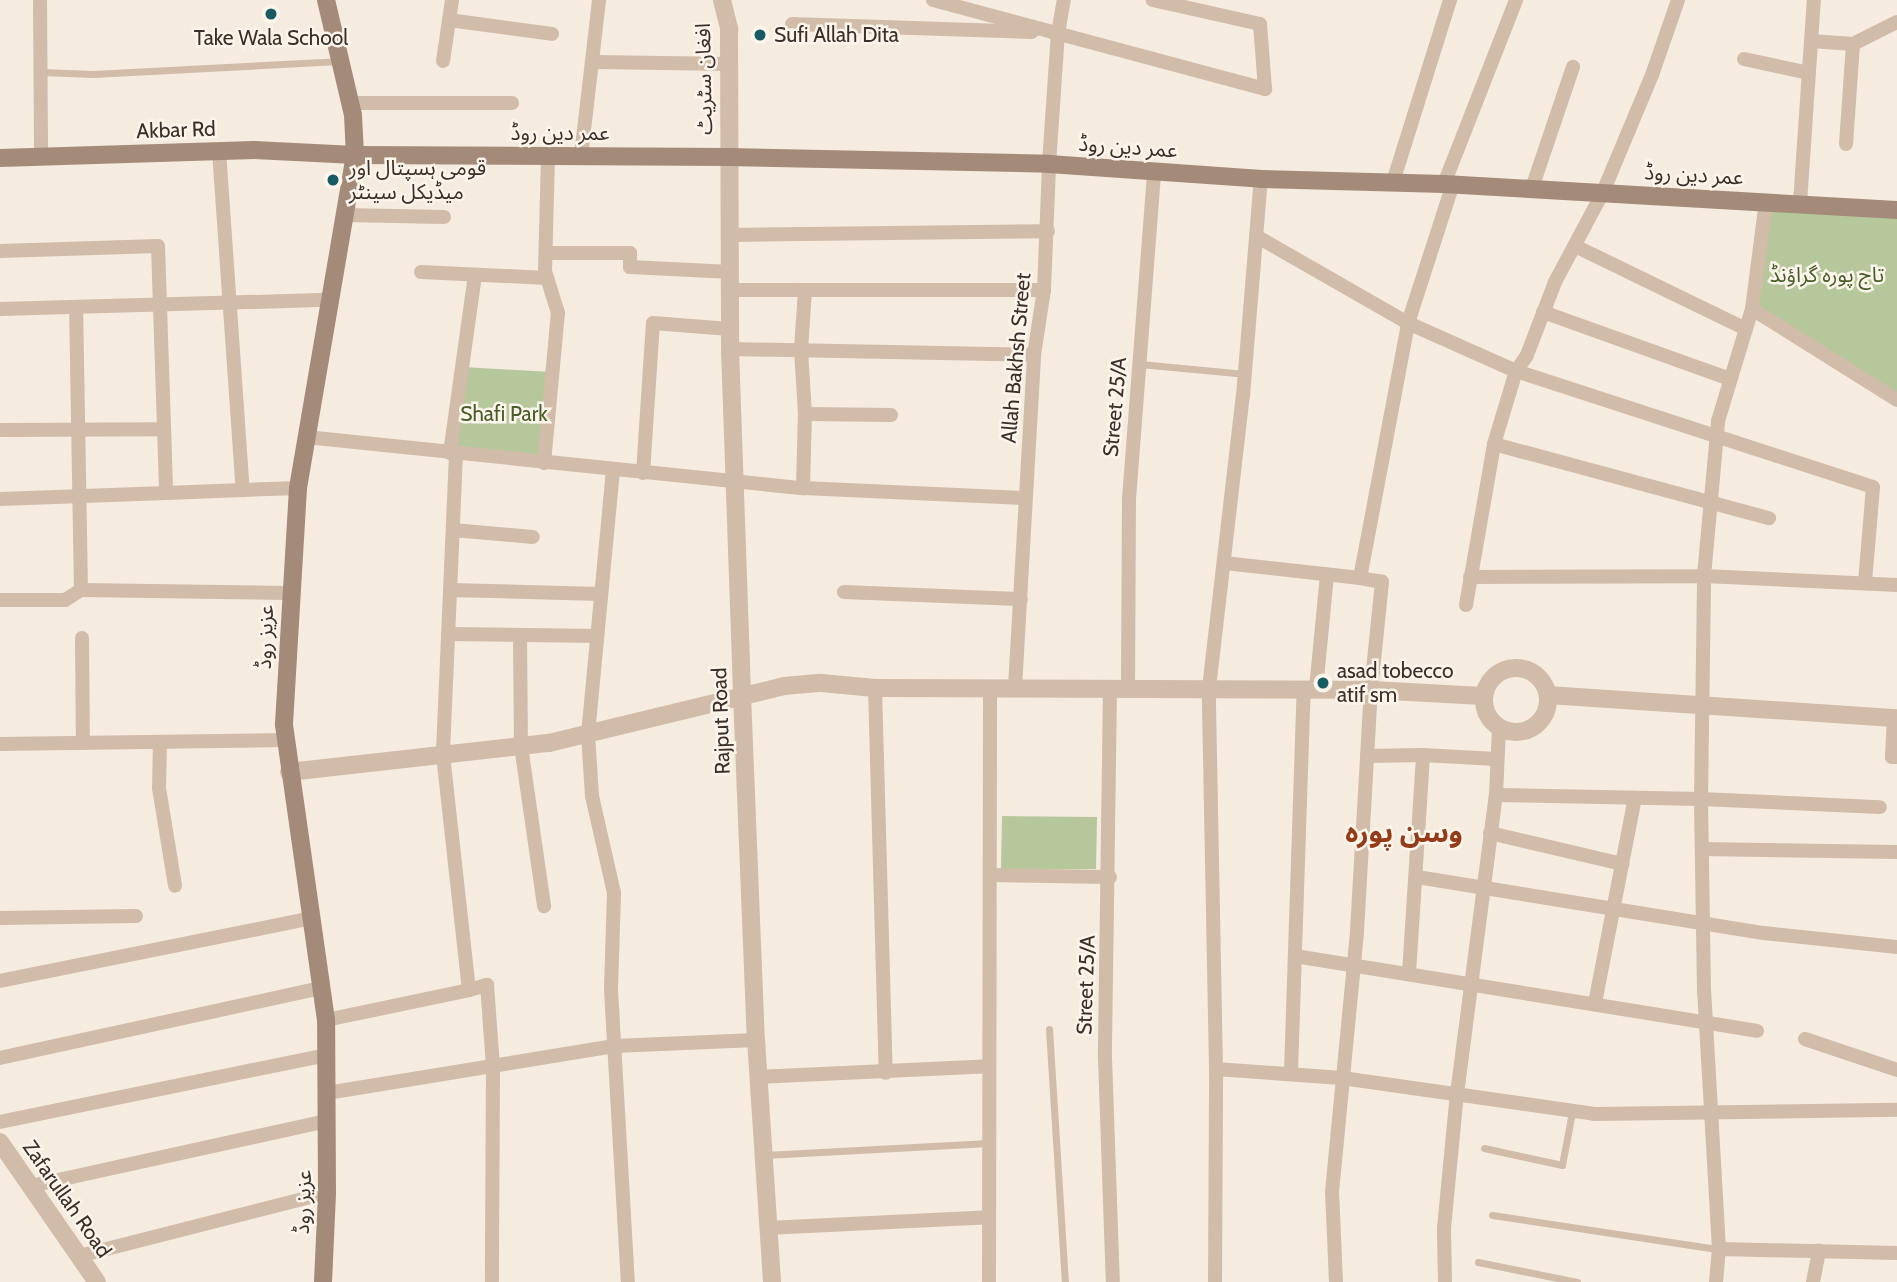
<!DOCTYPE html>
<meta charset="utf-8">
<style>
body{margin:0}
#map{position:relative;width:1897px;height:1282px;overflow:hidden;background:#f5ebde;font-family:Cabin,"Noto Sans Arabic",sans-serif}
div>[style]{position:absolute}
.green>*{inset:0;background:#b6c79b}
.service>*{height:7px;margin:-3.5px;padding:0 3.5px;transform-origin:3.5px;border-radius:3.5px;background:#d0bca8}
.minor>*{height:14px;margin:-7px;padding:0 7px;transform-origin:7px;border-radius:7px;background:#d0bca8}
.tertiary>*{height:18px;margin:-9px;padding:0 9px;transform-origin:9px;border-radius:9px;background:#d0bca8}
.tertiary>.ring{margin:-9px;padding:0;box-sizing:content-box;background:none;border:18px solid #d0bca8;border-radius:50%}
.secondary>*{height:18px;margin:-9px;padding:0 9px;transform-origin:9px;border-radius:9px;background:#a48a78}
.dots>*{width:19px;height:19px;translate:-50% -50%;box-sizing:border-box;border:4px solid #fcf5eb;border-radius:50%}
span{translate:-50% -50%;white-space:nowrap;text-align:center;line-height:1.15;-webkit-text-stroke:5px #fcf5eb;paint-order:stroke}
.poi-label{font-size:21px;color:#3c2f29}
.left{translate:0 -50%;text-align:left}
.street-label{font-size:21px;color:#3c2f29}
.park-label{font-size:21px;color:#485d29}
.district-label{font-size:28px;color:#953b17;font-weight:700}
</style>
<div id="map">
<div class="green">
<div style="clip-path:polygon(1766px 201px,1897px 213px,1897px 400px,1752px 309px)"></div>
<div style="clip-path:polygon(463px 367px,552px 372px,544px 463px,450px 453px)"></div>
<div style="clip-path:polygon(1002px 816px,1097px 817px,1096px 869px,1001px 869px)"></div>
</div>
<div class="service">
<div style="left:41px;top:72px;width:52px;rotate:2.2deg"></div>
<div style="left:93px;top:74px;width:246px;rotate:-3deg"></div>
<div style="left:1140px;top:364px;width:105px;rotate:5.4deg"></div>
<div style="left:1049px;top:1029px;width:254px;rotate:86.4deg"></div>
<div style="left:1484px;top:1148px;width:80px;rotate:12.3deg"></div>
<div style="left:1562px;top:1165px;width:54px;rotate:-79.3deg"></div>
<div style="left:765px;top:1155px;width:224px;rotate:-3.1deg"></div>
<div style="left:1492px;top:1215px;width:229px;rotate:8.6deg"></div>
<div style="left:1478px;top:1262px;width:101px;rotate:11.4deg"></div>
</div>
<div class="minor">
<div style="left:40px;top:0;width:158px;rotate:89.6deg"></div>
<div style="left:933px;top:0;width:344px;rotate:15deg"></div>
<div style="left:1265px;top:89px;width:65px;rotate:-94.4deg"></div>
<div style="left:1260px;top:24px;width:110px;rotate:-167.4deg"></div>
<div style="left:449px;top:20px;width:104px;rotate:7.7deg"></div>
<div style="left:792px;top:24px;width:240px;rotate:1.9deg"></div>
<div style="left:1811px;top:41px;width:42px;rotate:4.1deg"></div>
<div style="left:1853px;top:44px;width:49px;rotate:-26.6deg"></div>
<div style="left:1744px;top:59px;width:66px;rotate:12.2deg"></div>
<div style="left:443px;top:61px;width:62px;rotate:-81.6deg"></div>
<div style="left:594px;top:62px;width:135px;rotate:0.8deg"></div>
<div style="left:350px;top:103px;width:162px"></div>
<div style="left:1846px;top:144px;width:100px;rotate:-86deg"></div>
<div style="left:219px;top:151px;width:340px;rotate:86deg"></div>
<div style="left:581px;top:156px;width:157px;rotate:-83.4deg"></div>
<div style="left:1393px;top:182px;width:191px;rotate:-72.6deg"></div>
<div style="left:1444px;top:184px;width:198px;rotate:-68.6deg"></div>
<div style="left:1532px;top:188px;width:128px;rotate:-71.3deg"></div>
<div style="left:1800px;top:203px;width:203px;rotate:-86.1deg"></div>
<div style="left:344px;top:215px;width:100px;rotate:1.1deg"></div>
<div style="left:731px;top:235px;width:317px;rotate:-0.7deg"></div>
<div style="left:1256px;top:236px;width:175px;rotate:29.8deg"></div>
<div style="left:1408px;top:323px;width:118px;rotate:24deg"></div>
<div style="left:1516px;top:371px;width:375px;rotate:18deg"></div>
<div style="left:1873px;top:487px;width:96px;rotate:94.8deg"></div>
<div style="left:1575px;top:246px;width:190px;rotate:25.9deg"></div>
<div style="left:0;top:251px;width:158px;rotate:-1.8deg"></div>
<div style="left:158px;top:246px;width:247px;rotate:88.1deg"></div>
<div style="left:166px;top:493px;width:166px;rotate:177.9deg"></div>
<div style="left:546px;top:253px;width:84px"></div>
<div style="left:630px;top:253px;width:14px;rotate:90deg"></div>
<div style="left:630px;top:267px;width:101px;rotate:2.8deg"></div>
<div style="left:421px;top:272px;width:126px;rotate:2.7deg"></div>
<div style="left:731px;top:290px;width:313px"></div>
<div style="left:0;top:309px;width:329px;rotate:-1.6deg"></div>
<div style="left:1752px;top:309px;width:171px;rotate:32.1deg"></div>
<div style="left:1543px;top:312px;width:199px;rotate:19.7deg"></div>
<div style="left:730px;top:349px;width:304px;rotate:1.1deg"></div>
<div style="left:805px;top:414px;width:86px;rotate:0.7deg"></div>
<div style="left:0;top:430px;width:164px;rotate:-0.3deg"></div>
<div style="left:306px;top:437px;width:500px;rotate:5.9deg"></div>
<div style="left:803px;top:488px;width:222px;rotate:2.6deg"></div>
<div style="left:1494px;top:444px;width:285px;rotate:15.1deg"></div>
<div style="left:450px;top:453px;width:180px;rotate:-82deg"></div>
<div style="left:456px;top:454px;width:301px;rotate:92.5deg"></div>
<div style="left:443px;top:755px;width:236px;rotate:83.7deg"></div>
<div style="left:469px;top:990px;width:19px;rotate:-16deg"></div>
<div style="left:487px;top:985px;width:81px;rotate:85.8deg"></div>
<div style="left:493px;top:1066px;width:216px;rotate:90.3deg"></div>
<div style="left:544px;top:463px;width:151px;rotate:-84.7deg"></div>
<div style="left:558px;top:313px;width:44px;rotate:-107.2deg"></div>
<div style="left:545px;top:271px;width:115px;rotate:-88.5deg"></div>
<div style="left:613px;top:470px;width:265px;rotate:95.4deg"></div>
<div style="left:588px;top:734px;width:62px;rotate:86.3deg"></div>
<div style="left:592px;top:796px;width:99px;rotate:77.2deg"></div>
<div style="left:614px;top:893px;width:97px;rotate:91.8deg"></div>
<div style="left:611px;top:990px;width:292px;rotate:86.7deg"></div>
<div style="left:643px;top:473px;width:150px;rotate:-86.2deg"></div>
<div style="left:653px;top:323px;width:77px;rotate:4.5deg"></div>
<div style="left:803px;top:488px;width:74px;rotate:-88.5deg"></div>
<div style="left:805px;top:414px;width:64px;rotate:-93.6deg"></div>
<div style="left:801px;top:350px;width:60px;rotate:-86.2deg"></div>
<div style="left:166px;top:493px;width:132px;rotate:-2.2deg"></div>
<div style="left:453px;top:530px;width:80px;rotate:5deg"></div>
<div style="left:1224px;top:563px;width:137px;rotate:6.3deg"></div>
<div style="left:1470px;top:577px;width:234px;rotate:-0.2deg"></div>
<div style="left:1704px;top:576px;width:193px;rotate:2.7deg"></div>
<div style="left:81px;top:590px;width:208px;rotate:0.8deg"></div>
<div style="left:450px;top:590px;width:151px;rotate:1.5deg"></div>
<div style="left:844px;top:592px;width:177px;rotate:2.3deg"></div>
<div style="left:0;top:600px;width:65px"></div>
<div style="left:65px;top:600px;width:19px;rotate:-32deg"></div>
<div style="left:81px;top:590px;width:283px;rotate:-91deg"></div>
<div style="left:1466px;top:605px;width:163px;rotate:-80.1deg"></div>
<div style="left:1494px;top:444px;width:76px;rotate:-73.2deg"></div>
<div style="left:1516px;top:371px;width:19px;rotate:-55deg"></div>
<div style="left:1527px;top:355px;width:78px;rotate:-69deg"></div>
<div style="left:1555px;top:282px;width:102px;rotate:-61.9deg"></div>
<div style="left:1603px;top:192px;width:127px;rotate:-67.3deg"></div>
<div style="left:1652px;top:75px;width:79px;rotate:-70.9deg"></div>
<div style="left:448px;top:634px;width:149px;rotate:0.8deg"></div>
<div style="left:520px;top:635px;width:111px;rotate:89.5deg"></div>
<div style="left:521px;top:746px;width:162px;rotate:81.8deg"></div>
<div style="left:82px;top:638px;width:105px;rotate:89.5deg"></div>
<div style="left:1015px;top:687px;width:333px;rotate:-86.7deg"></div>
<div style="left:1034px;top:355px;width:66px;rotate:-81.3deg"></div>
<div style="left:1044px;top:290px;width:126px;rotate:-87.7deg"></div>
<div style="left:1049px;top:164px;width:131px;rotate:-86.1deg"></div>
<div style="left:1058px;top:33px;width:34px;rotate:-80deg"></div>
<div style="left:875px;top:688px;width:385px;rotate:88.4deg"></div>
<div style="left:1110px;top:688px;width:370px;rotate:90.8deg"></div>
<div style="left:1105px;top:1058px;width:224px;rotate:88deg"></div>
<div style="left:1128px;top:689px;width:190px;rotate:-89.7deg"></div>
<div style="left:1129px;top:499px;width:328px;rotate:-85.6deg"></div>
<div style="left:1316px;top:689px;width:115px;rotate:-84.5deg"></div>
<div style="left:1894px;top:718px;width:39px;rotate:93deg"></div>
<div style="left:1892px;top:757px;width:5px"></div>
<div style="left:160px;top:742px;width:46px;rotate:91.2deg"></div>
<div style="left:159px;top:788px;width:99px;rotate:80.7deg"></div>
<div style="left:0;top:744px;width:286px;rotate:-0.8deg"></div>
<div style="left:1367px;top:756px;width:56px;rotate:-1deg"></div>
<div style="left:1423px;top:755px;width:73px;rotate:3.1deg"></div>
<div style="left:1496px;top:795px;width:205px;rotate:1.1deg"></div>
<div style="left:1701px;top:799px;width:179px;rotate:2.6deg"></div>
<div style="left:1490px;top:833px;width:136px;rotate:13.2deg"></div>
<div style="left:1702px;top:849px;width:195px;rotate:0.9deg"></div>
<div style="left:990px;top:875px;width:120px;rotate:1deg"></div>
<div style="left:1417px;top:877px;width:351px;rotate:9.2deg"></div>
<div style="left:1764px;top:933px;width:134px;rotate:6deg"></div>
<div style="left:0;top:918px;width:136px;rotate:-0.8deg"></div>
<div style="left:1295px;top:956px;width:468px;rotate:9.2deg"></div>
<div style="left:1409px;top:973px;width:218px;rotate:-86.3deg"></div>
<div style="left:0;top:981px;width:319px;rotate:-11.4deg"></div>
<div style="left:1595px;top:1003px;width:209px;rotate:-79deg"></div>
<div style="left:326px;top:1020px;width:146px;rotate:-11.8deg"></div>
<div style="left:1805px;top:1039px;width:97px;rotate:18.6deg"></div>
<div style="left:0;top:1058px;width:330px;rotate:-12.3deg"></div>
<div style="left:1216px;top:1069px;width:126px;rotate:4.1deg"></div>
<div style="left:1342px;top:1078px;width:255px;rotate:8.1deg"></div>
<div style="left:1594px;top:1114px;width:303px;rotate:-0.8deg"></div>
<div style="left:1291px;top:1072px;width:383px;rotate:-88.1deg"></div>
<div style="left:759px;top:1077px;width:230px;rotate:-2.7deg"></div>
<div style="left:327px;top:1093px;width:291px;rotate:-9.3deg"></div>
<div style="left:614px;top:1046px;width:142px;rotate:-2.4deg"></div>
<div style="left:0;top:1122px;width:333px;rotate:-11.6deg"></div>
<div style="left:31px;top:1186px;width:302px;rotate:-12.4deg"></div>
<div style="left:767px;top:1228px;width:222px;rotate:-2.8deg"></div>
<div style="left:1719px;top:1249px;width:178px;rotate:1.3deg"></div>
<div style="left:79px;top:1256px;width:256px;rotate:-14.3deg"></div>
<div style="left:989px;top:1282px;width:595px;rotate:-89.9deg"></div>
<div style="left:1215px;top:1282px;width:213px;rotate:-89.7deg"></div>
<div style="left:1216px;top:1069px;width:381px;rotate:-91.1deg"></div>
<div style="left:1209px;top:688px;width:294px;rotate:-83.4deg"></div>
<div style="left:1243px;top:396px;width:218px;rotate:-85.3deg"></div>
<div style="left:1336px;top:1282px;width:90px;rotate:-92.5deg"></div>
<div style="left:1332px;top:1192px;width:262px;rotate:-84.5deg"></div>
<div style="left:1357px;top:931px;width:241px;rotate:-86.7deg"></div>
<div style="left:1371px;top:690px;width:109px;rotate:-84.2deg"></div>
<div style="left:1382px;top:582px;width:22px;rotate:-170deg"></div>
<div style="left:1360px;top:578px;width:259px;rotate:-79.3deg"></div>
<div style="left:1408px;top:323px;width:146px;rotate:-72.1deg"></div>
<div style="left:1445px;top:1282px;width:54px;rotate:-91.1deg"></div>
<div style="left:1444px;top:1228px;width:135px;rotate:-84.5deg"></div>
<div style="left:1457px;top:1094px;width:302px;rotate:-82.6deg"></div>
<div style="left:1496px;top:795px;width:67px;rotate:-87.4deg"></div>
<div style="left:1716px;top:1282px;width:33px;rotate:-85deg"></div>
<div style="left:1719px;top:1249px;width:258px;rotate:-93.3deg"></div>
<div style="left:1704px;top:991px;width:192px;rotate:-90.9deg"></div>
<div style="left:1701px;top:799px;width:223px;rotate:-89.2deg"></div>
<div style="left:1704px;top:576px;width:156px;rotate:-84.8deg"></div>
<div style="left:1718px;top:421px;width:117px;rotate:-73.1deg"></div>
<div style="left:1752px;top:309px;width:109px;rotate:-82.6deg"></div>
<div style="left:1813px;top:1282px;width:32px;rotate:-79deg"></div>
</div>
<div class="tertiary">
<div style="left:722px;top:0;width:30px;rotate:76deg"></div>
<div style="left:729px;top:29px;width:320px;rotate:89.8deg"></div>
<div style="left:730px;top:349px;width:346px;rotate:88deg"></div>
<div style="left:742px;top:695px;width:345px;rotate:87.7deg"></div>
<div style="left:756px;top:1040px;width:243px;rotate:86.2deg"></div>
<div class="ring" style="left:1484px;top:668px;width:46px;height:46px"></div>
<div style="left:1548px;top:695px;width:350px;rotate:3.8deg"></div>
<div style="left:289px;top:772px;width:262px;rotate:-6.4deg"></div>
<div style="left:549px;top:743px;width:242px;rotate:-13.6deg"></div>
<div style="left:784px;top:686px;width:37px;rotate:-5deg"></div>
<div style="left:821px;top:683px;width:54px;rotate:5.3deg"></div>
<div style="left:875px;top:688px;width:496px;rotate:0.2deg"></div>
<div style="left:1371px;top:690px;width:112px;rotate:3.1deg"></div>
<div style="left:0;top:1142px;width:170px;rotate:55.3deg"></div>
</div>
<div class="secondary">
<div style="left:0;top:158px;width:254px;rotate:-1.8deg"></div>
<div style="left:254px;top:150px;width:101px;rotate:2.8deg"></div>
<div style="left:355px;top:155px;width:373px;rotate:0.3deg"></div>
<div style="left:728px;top:157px;width:321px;rotate:1.2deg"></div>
<div style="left:1049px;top:164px;width:213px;rotate:4deg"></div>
<div style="left:1261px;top:179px;width:183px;rotate:1.6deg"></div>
<div style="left:1444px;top:184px;width:454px;rotate:3.3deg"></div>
<div style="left:323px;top:1282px;width:89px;rotate:-87.4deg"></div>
<div style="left:327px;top:1193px;width:173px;rotate:-90.3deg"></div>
<div style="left:326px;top:1020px;width:299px;rotate:-98.1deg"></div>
<div style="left:284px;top:724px;width:236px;rotate:-86.6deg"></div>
<div style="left:298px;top:488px;width:338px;rotate:-80.3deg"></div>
<div style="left:355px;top:155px;width:40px;rotate:-92.9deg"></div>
<div style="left:353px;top:115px;width:118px;rotate:-103.2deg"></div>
</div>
<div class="dots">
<div style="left:271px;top:14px;background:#185b63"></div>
<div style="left:760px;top:35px;background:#185b63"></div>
<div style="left:333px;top:180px;background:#185b63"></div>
<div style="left:1323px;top:683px;background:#185b63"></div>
</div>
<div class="poi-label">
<span class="left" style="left:774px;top:35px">Sufi Allah Dita</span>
<span style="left:271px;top:38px">Take Wala School</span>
<span class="left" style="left:349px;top:180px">قومی ہسپتال اور<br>میڈیکل سینٹر</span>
<span class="left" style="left:1337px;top:683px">asad tobecco<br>atif sm</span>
</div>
<div class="street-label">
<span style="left:704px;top:79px;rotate:-91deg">افغان سٹریٹ</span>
<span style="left:176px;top:130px;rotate:-2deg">Akbar Rd</span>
<span style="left:560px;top:133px">عمر دین روڈ</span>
<span style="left:1128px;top:147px;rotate:4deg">عمر دین روڈ</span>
<span style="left:1694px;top:175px;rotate:3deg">عمر دین روڈ</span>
<span style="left:1016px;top:358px;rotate:-85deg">Allah Bakhsh Street</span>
<span style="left:1115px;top:407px;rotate:-85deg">Street 25/A</span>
<span style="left:265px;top:637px;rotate:-88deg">عزیز روڈ</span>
<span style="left:721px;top:721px;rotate:-92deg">Rajput Road</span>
<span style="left:1086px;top:985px;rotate:-88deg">Street 25/A</span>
<span style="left:67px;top:1199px;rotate:55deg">Zafarullah Road</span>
<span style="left:303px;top:1202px;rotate:-88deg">عزیز روڈ</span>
</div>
<div class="park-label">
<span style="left:1827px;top:275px">تاج پورہ گراؤنڈ</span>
<span style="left:504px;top:414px">Shafi Park</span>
</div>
<div class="district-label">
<span style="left:1404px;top:832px">وسن پورہ</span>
</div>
</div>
